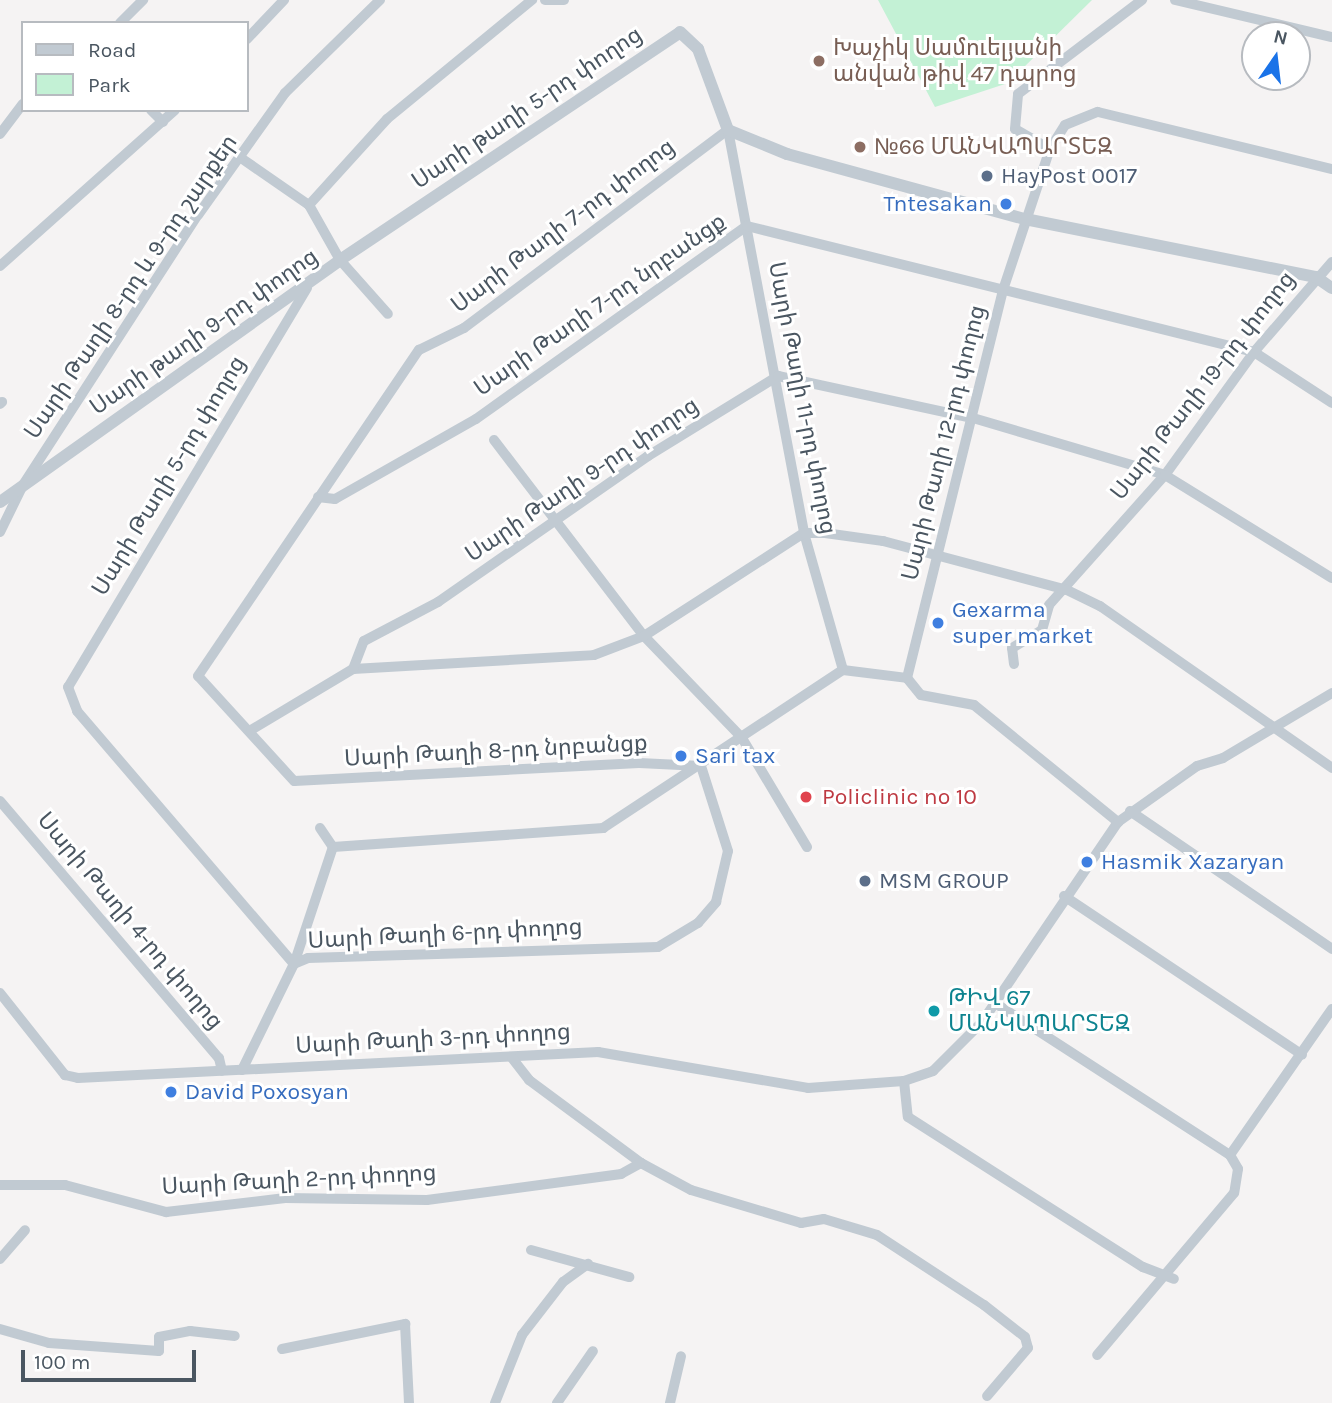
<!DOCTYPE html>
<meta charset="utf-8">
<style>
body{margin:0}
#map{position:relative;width:1332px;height:1403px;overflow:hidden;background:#f5f3f3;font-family:Karla,"Noto Sans Armenian",sans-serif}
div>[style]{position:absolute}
.green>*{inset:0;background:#c3f1d5}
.minor>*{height:10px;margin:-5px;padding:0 5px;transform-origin:5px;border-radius:5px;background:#c1cad2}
.tertiary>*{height:12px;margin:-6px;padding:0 6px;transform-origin:6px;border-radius:6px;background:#c1cad2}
.dots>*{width:19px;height:19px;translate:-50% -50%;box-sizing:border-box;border:4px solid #fff;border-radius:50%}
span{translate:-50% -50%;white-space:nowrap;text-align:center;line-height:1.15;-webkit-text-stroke:6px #fff;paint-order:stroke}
.education-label{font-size:23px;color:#785e54}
.left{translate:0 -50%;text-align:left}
.street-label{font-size:23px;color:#4a5661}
.service-label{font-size:23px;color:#4e5e75}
.shop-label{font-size:23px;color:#366cbe}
.right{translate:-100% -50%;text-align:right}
.health-label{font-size:23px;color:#be3a42}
.culture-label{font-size:23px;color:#0d838f}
.legend{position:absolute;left:21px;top:21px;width:228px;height:91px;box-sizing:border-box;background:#fff;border:2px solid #b7bbc0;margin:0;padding:9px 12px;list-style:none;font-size:21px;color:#4a5661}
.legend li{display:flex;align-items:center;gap:14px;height:35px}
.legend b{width:35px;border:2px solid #b7bbc0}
.north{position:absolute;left:1241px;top:21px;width:70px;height:70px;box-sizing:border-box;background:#fff;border:2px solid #b7bbc0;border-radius:50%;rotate:14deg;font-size:19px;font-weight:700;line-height:28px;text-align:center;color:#4a5661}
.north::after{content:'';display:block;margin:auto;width:24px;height:32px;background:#1a73e8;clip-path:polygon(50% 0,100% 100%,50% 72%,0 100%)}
.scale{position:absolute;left:21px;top:1350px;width:175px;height:32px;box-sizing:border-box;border:4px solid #4a5661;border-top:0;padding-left:9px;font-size:21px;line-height:24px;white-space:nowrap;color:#4a5661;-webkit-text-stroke:5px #fff;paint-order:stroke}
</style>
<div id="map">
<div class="green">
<div style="clip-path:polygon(878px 0,1092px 0,1008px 83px,935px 107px)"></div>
</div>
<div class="minor">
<div style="left:545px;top:0;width:19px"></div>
<div style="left:1175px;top:0;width:161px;rotate:13.3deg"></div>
<div style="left:120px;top:23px;width:33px;rotate:-45deg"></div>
<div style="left:247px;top:39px;width:54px;rotate:-46.5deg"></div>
<div style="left:151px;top:110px;width:17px;rotate:45deg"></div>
<div style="left:0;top:134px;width:38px;rotate:-53deg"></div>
<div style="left:1050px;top:149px;width:40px;rotate:-150.3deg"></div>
<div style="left:1015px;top:129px;width:35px;rotate:-85deg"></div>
<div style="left:1018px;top:94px;width:156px;rotate:-37.2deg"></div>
<div style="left:241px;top:158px;width:83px;rotate:34.7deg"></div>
<div style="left:309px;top:205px;width:63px;rotate:60.6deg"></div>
<div style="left:340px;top:260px;width:72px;rotate:48.4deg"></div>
<div style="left:309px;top:205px;width:116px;rotate:-47.8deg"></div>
<div style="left:387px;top:119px;width:188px;rotate:-39.4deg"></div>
<div style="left:0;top:266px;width:234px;rotate:-41.7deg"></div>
<div style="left:307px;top:288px;width:465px;rotate:120.9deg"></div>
<div style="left:68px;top:687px;width:26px;rotate:69deg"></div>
<div style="left:77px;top:711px;width:333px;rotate:49.4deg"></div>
<div style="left:294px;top:964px;width:15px;rotate:-23deg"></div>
<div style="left:308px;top:958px;width:350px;rotate:-1.8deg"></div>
<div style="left:658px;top:947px;width:47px;rotate:-31deg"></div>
<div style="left:698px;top:923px;width:28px;rotate:-49deg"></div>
<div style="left:716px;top:902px;width:52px;rotate:-76.8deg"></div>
<div style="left:728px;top:851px;width:89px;rotate:-107.6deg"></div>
<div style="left:701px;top:766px;width:62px;rotate:-177.2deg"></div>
<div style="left:639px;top:763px;width:345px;rotate:177deg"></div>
<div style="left:294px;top:781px;width:142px;rotate:-132.4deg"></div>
<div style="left:198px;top:676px;width:394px;rotate:-55.9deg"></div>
<div style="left:419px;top:350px;width:50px;rotate:-26.1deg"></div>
<div style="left:464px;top:328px;width:330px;rotate:-36.9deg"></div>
<div style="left:728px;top:130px;width:410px;rotate:79.3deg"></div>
<div style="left:804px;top:533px;width:142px;rotate:74.1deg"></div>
<div style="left:0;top:404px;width:3px;rotate:-45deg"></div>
<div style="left:494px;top:440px;width:247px;rotate:52.6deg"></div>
<div style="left:644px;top:636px;width:141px;rotate:46.1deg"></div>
<div style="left:742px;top:738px;width:127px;rotate:59.2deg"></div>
<div style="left:318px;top:497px;width:17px;rotate:7deg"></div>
<div style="left:335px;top:499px;width:162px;rotate:-29.6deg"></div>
<div style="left:476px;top:419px;width:333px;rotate:-35.5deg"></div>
<div style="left:747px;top:226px;width:522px;rotate:13.96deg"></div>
<div style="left:1254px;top:352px;width:93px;rotate:33.2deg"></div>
<div style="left:0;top:532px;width:52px;rotate:-63.9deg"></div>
<div style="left:23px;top:485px;width:322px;rotate:-57.1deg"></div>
<div style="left:198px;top:215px;width:150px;rotate:-54.5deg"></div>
<div style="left:285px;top:93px;width:133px;rotate:-44.4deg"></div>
<div style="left:1014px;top:664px;width:16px;rotate:-97deg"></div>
<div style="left:1012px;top:648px;width:35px;rotate:-31deg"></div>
<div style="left:1042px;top:630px;width:26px;rotate:-74deg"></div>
<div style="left:1049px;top:605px;width:174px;rotate:-48.3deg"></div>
<div style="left:1165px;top:475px;width:152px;rotate:-54.1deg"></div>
<div style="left:1254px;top:352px;width:119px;rotate:-49.1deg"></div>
<div style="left:353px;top:669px;width:241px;rotate:-3.3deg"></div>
<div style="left:594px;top:655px;width:53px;rotate:-20.8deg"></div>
<div style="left:644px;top:636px;width:190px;rotate:-32.8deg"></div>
<div style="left:804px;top:533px;width:21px"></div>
<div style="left:825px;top:533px;width:59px;rotate:7.9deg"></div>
<div style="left:883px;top:541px;width:190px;rotate:14.9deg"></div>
<div style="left:1067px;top:590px;width:37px;rotate:26deg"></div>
<div style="left:1100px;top:606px;width:283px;rotate:34.9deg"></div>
<div style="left:843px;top:670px;width:64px;rotate:7.1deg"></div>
<div style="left:907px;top:678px;width:22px;rotate:51deg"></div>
<div style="left:921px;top:695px;width:54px;rotate:10.7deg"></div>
<div style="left:974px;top:705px;width:186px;rotate:39.1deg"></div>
<div style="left:907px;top:678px;width:397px;rotate:-76.1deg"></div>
<div style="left:1002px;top:293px;width:152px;rotate:-71.6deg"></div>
<div style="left:1050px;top:149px;width:28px;rotate:-58deg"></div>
<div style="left:1065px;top:125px;width:35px;rotate:-22deg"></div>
<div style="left:1098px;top:112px;width:241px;rotate:13.7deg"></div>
<div style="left:251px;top:730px;width:119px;rotate:-30.9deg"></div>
<div style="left:353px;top:669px;width:30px;rotate:-69deg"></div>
<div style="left:364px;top:641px;width:84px;rotate:-27.8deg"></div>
<div style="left:438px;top:602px;width:256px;rotate:-34.8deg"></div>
<div style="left:648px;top:456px;width:153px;rotate:-31.6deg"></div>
<div style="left:778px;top:376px;width:199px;rotate:12.2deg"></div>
<div style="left:973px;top:418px;width:200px;rotate:16.5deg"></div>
<div style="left:1165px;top:475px;width:196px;rotate:31.7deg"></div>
<div style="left:0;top:801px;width:338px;rotate:49.6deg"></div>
<div style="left:219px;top:1058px;width:13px;rotate:77deg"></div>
<div style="left:1130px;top:811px;width:245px;rotate:34.3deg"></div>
<div style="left:320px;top:828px;width:23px;rotate:56deg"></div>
<div style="left:333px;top:847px;width:271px;rotate:-4deg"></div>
<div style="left:603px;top:828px;width:287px;rotate:-33.4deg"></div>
<div style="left:1064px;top:896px;width:286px;rotate:33.7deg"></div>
<div style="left:0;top:993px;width:105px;rotate:51.6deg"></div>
<div style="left:65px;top:1075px;width:13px;rotate:13deg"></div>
<div style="left:78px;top:1078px;width:521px;rotate:-2.86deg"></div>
<div style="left:598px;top:1052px;width:213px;rotate:9.7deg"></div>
<div style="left:808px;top:1088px;width:96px;rotate:-4.2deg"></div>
<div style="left:904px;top:1081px;width:31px;rotate:-19deg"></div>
<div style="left:933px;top:1071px;width:69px;rotate:-45deg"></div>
<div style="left:982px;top:1022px;width:242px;rotate:-55.8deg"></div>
<div style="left:1118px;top:822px;width:97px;rotate:-35.3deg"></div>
<div style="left:1197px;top:766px;width:27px;rotate:-17deg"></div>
<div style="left:1223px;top:758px;width:127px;rotate:-30.8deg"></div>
<div style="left:995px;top:1003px;width:280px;rotate:32.9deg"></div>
<div style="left:1230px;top:1155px;width:16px;rotate:60deg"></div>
<div style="left:1238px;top:1169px;width:24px;rotate:99deg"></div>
<div style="left:1234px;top:1193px;width:212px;rotate:130.2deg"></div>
<div style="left:512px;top:1058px;width:28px;rotate:52deg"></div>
<div style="left:529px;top:1080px;width:139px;rotate:36.5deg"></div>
<div style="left:641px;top:1163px;width:57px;rotate:28.4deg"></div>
<div style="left:691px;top:1190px;width:115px;rotate:16.7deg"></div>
<div style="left:801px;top:1223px;width:23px;rotate:-10deg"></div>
<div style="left:824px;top:1219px;width:55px;rotate:16.8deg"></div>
<div style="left:877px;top:1235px;width:128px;rotate:33.2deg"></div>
<div style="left:984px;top:1305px;width:52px;rotate:38deg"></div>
<div style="left:1025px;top:1337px;width:11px;rotate:75deg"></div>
<div style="left:1028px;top:1348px;width:63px;rotate:130.5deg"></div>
<div style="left:242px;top:1070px;width:118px;rotate:-63.9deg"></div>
<div style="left:294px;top:964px;width:123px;rotate:-71.6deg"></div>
<div style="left:904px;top:1081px;width:36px;rotate:84deg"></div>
<div style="left:908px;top:1117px;width:279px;rotate:32.6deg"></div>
<div style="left:1143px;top:1267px;width:33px;rotate:21deg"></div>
<div style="left:1230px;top:1155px;width:178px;rotate:-55.1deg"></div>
<div style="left:0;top:1185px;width:65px"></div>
<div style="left:65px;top:1185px;width:105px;rotate:15deg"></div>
<div style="left:166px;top:1212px;width:120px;rotate:-6.7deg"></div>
<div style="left:285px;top:1198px;width:142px;rotate:0.8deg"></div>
<div style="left:427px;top:1200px;width:196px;rotate:-7.6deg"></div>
<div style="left:621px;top:1174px;width:23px;rotate:-29deg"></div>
<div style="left:531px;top:1250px;width:102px;rotate:15.4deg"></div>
<div style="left:0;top:1259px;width:38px;rotate:-49deg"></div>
<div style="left:0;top:1329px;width:51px;rotate:15.9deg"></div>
<div style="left:49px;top:1343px;width:110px;rotate:4.2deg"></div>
<div style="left:159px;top:1351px;width:14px;rotate:-90deg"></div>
<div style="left:159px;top:1337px;width:32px;rotate:-11deg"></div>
<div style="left:190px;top:1331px;width:45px;rotate:6.3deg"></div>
<div style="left:282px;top:1349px;width:126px;rotate:-11.5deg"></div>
<div style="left:405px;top:1324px;width:79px;rotate:87.1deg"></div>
<div style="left:495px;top:1403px;width:73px;rotate:-68.3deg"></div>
<div style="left:522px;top:1335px;width:67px;rotate:-52.3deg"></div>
<div style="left:563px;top:1282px;width:31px;rotate:-36deg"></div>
<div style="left:557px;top:1403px;width:63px;rotate:-55.3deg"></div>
<div style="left:670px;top:1403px;width:48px;rotate:-76.8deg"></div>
</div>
<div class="tertiary">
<div style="left:0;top:502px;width:417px;rotate:-35.4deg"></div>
<div style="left:340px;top:260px;width:409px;rotate:-33.8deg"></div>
<div style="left:680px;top:32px;width:25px;rotate:43deg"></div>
<div style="left:698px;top:49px;width:86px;rotate:69.7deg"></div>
<div style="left:728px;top:130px;width:64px;rotate:22.1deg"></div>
<div style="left:787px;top:154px;width:247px;rotate:15.3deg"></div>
<div style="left:1025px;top:219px;width:297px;rotate:11.3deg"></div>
<div style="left:1316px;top:277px;width:19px;rotate:35deg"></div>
</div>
<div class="dots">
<div style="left:819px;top:61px;background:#8d6e63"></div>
<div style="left:860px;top:147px;background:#8d6e63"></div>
<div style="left:987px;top:176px;background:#5c6f8a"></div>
<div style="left:1006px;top:204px;background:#3f7fe0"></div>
<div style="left:938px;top:623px;background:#3f7fe0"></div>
<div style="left:681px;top:756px;background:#3f7fe0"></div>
<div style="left:806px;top:797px;background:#e0444e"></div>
<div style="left:1087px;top:862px;background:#3f7fe0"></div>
<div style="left:865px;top:881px;background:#5c6f8a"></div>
<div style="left:934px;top:1011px;background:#0f9aa8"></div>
<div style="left:171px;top:1092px;background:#3f7fe0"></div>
</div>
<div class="education-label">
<span class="left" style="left:833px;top:61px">Խաչիկ Սամուելյանի<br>անվան թիվ 47 դպրոց</span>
<span class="left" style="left:874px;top:147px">№66 ՄԱՆԿԱՊԱՐՏԵԶ</span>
</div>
<div class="street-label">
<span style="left:527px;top:108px;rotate:-34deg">Սարի թաղի 5-րդ փողոց</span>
<span style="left:563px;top:226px;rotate:-37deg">Սարի Թաղի 7-րդ փողոց</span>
<span style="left:131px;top:287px;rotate:-56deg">Սարի Թաղի 8-րդ և 9-րդ շարքեր</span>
<span style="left:600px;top:305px;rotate:-35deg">Սարի Թաղի 7-րդ նրբանցք</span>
<span style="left:204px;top:332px;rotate:-35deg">Սարի թաղի 9-րդ փողոց</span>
<span style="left:1203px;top:386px;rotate:-52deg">Սարի Թաղի 19-րդ փողոց</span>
<span style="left:802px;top:398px;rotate:79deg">Սարի Թաղի 11-րդ փողոց</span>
<span style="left:944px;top:443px;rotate:-76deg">Սարի Թաղի 12-րդ փողոց</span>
<span style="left:169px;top:476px;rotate:-59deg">Սարի Թաղի 5-րդ փողոց</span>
<span style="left:582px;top:480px;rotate:-34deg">Սարի Թաղի 9-րդ փողոց</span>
<span style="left:496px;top:751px;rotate:-3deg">Սարի Թաղի 8-րդ նրբանցք</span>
<span style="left:130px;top:921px;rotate:50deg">Սարի Թաղի 4-րդ փողոց</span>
<span style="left:445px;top:934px;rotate:-3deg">Սարի Թաղի 6-րդ փողոց</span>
<span style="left:433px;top:1039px;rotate:-3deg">Սարի Թաղի 3-րդ փողոց</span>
<span style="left:299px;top:1180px;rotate:-3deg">Սարի Թաղի 2-րդ փողոց</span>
</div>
<div class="service-label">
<span class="left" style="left:1001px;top:176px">HayPost 0017</span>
<span class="left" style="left:879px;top:881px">MSM GROUP</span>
</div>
<div class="shop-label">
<span class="right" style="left:992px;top:204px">Tntesakan</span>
<span class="left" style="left:952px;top:623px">Gexarma<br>super market</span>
<span class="left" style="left:695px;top:756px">Sari tax</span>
<span class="left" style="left:1101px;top:862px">Hasmik Xazaryan</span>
<span class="left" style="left:185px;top:1092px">David Poxosyan</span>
</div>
<div class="health-label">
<span class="left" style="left:822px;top:797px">Policlinic no 10</span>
</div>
<div class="culture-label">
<span class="left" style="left:948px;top:1011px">ԹԻՎ 67<br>ՄԱՆԿԱՊԱՐՏԵԶ</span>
</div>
<ul class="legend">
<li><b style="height:9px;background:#c1cad2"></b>Road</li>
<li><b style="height:19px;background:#c3f1d5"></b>Park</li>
</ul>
<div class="north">N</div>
<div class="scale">100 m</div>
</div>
